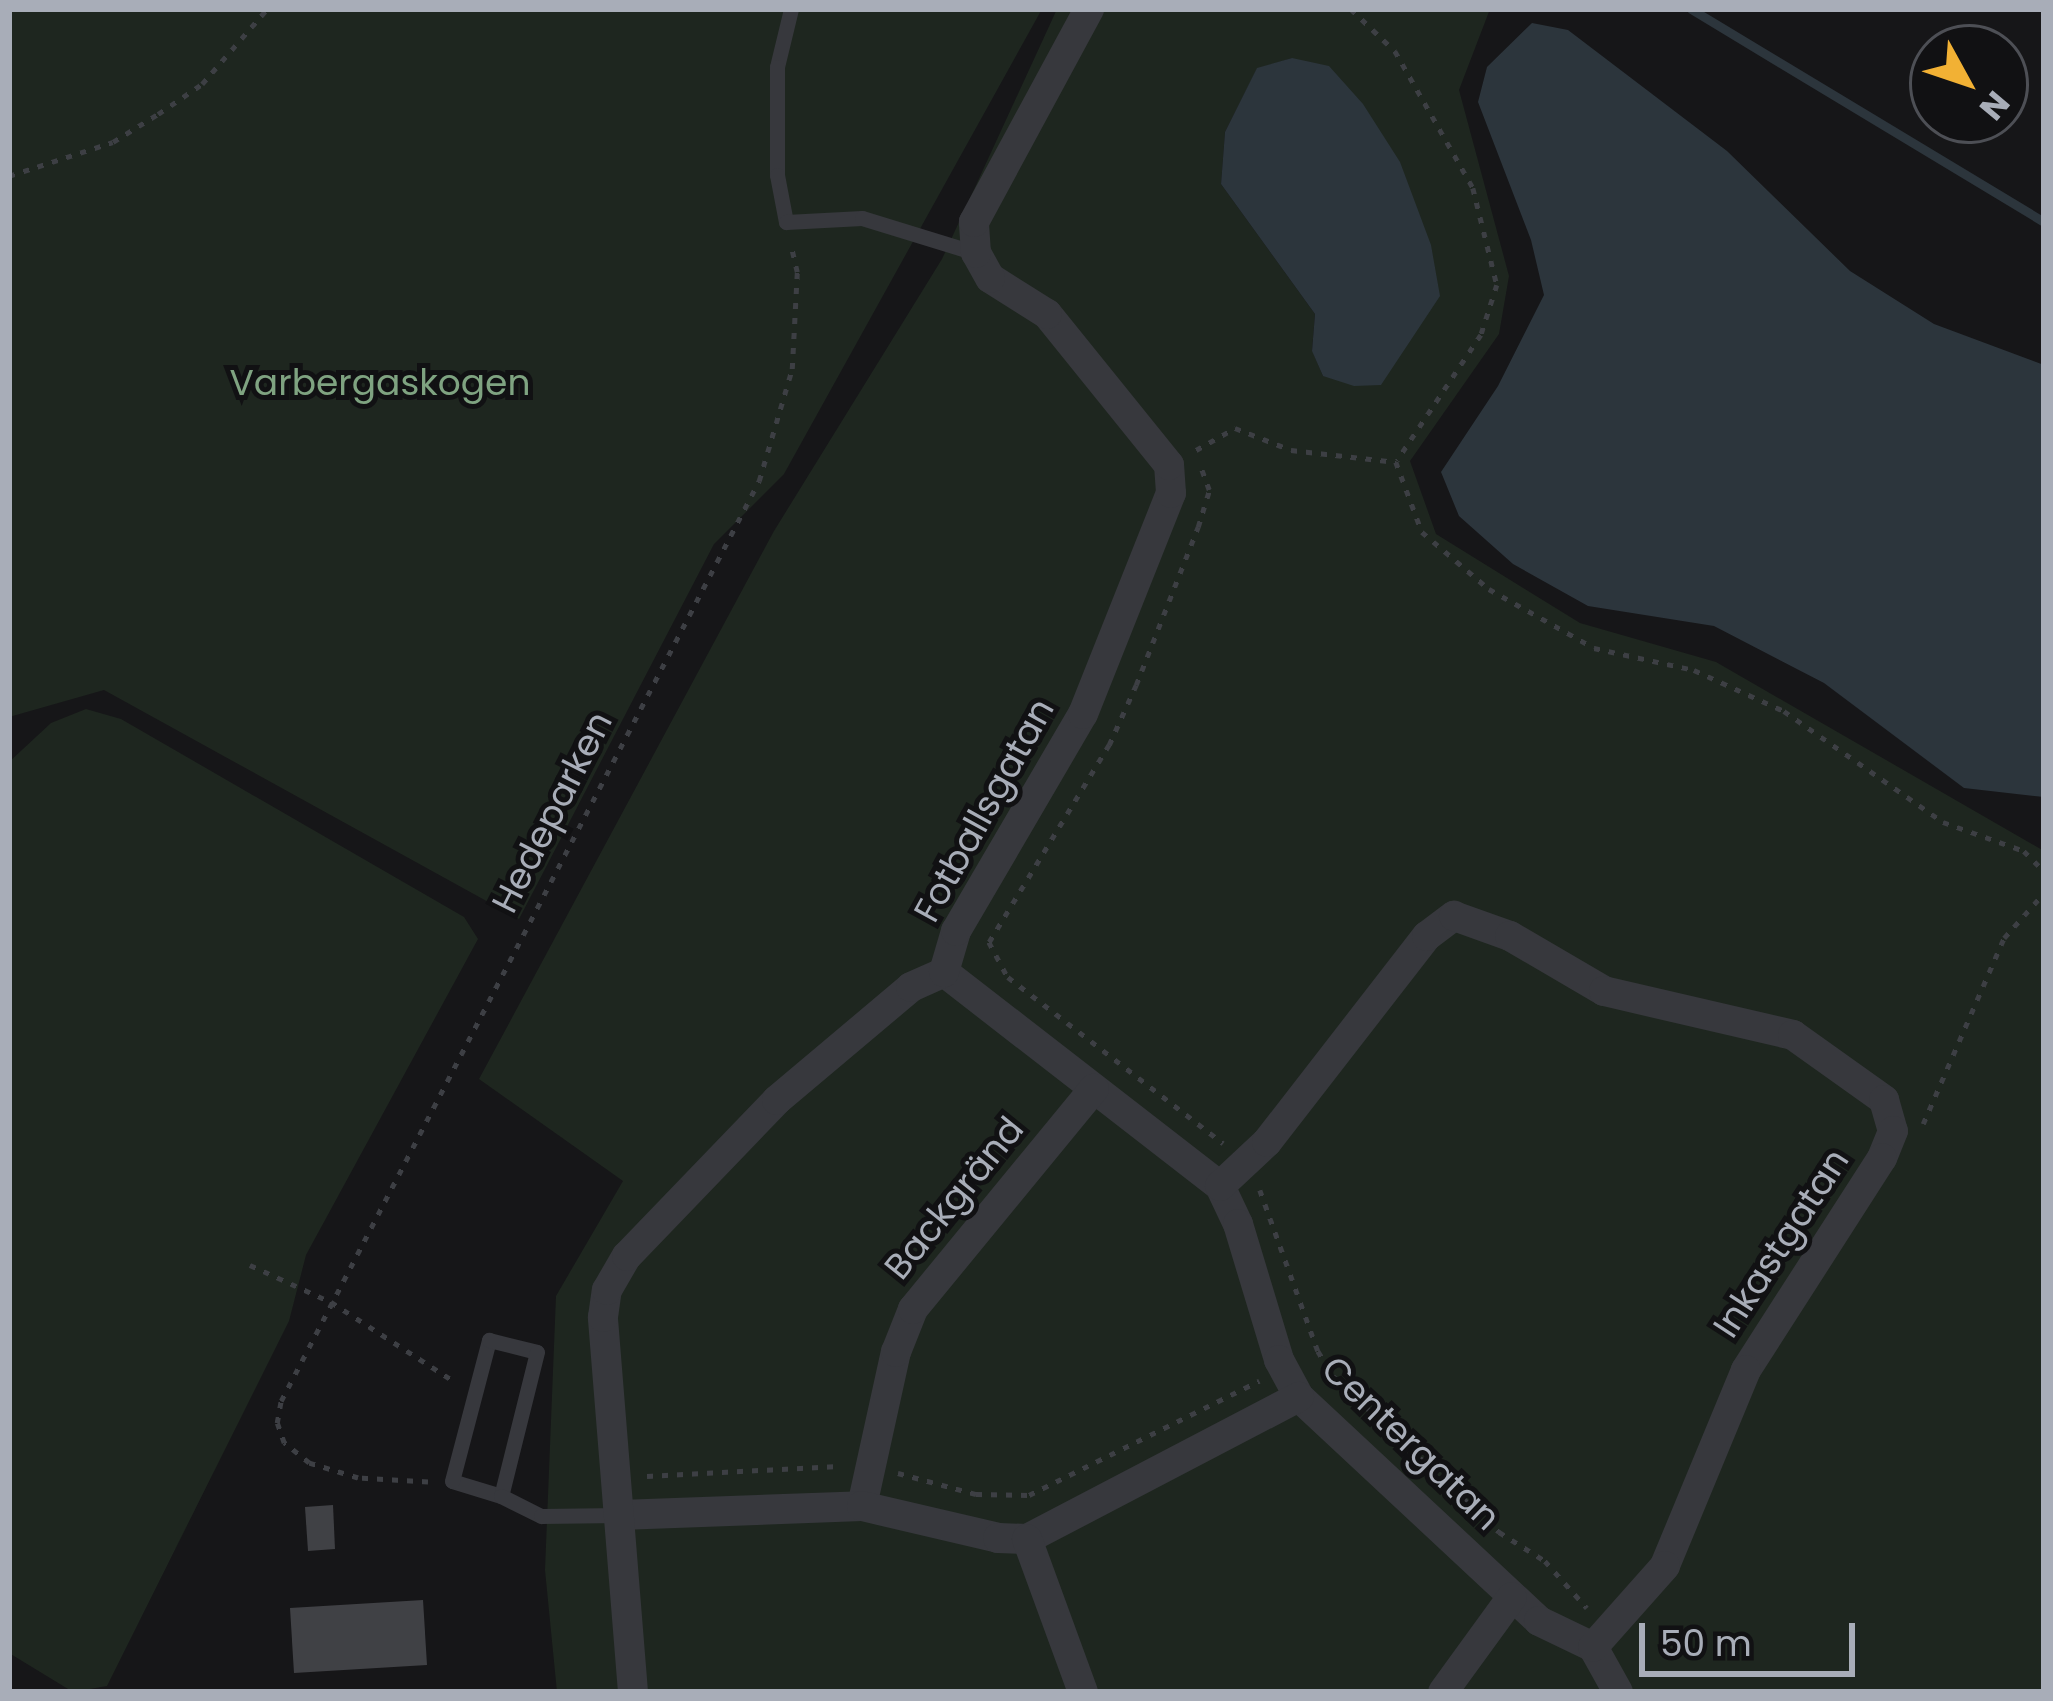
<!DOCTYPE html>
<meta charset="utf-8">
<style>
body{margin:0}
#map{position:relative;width:2053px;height:1701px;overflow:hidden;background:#161618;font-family:Poppins,sans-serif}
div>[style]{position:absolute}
.green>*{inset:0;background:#1e261f}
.water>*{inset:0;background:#2c353c}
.stream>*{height:9px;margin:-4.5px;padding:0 4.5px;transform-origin:4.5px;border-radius:4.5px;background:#2c353c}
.building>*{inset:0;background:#404145}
.path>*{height:4.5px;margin-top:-2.25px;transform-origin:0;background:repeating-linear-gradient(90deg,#3d3f44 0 6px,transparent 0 15px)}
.lane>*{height:15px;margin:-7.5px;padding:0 7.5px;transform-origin:7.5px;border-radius:7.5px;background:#37383d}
.street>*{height:30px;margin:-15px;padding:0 15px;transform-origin:15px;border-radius:15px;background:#37383d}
span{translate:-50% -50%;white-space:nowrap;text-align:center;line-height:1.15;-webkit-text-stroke:10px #111113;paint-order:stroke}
.park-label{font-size:36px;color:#7fa381}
.street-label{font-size:36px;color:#a8adb8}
.frame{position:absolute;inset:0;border:12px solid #a8adb8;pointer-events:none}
.north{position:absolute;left:1909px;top:24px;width:120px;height:120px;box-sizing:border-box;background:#111113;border:3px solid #4d4f55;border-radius:50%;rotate:130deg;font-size:33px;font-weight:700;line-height:48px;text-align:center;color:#a8adb8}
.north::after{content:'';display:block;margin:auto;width:42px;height:54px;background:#f2b134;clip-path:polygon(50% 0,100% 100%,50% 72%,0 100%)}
.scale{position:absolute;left:1639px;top:1623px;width:216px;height:54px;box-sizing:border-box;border:6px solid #a8adb8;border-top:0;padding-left:15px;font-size:36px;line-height:42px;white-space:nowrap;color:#a8adb8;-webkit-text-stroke:9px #111113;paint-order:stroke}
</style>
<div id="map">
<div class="green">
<div style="clip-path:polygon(9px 9px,1042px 9px,784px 474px,714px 544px,519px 919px,104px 690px,9px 717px)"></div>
<div style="clip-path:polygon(evenodd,1057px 9px,1490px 9px,1459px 90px,1509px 276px,1499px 334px,1410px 461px,1436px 534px,1580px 623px,1716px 662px,2044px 851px,2044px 1692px,557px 1692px,545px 1570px,556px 1296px,623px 1181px,479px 1079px,774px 531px,942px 259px,1057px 9px,1292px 58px,1323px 376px,1312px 350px,1315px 314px,1221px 184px,1225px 132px,1257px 69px,1292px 58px)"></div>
<div style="clip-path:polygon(86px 709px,121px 719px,464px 917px,478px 939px,306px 1255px,289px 1321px,107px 1686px,73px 1692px,9px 1653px,9px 762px,51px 723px)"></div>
</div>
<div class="water">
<div style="clip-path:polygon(1532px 23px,1568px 30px,1727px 151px,1850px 271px,1934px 324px,2044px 365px,2044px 797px,1964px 788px,1824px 683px,1714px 626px,1588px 606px,1513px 564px,1459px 516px,1441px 472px,1498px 386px,1544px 295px,1531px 240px,1478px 102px,1487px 67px)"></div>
<div style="clip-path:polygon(1292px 58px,1329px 66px,1363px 104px,1400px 162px,1431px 245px,1440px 296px,1381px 385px,1354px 386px,1323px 376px,1312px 351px,1315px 314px,1221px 184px,1225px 132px,1257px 68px)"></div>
</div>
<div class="stream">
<div style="left:1691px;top:9px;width:412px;rotate:31.1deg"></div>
</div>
<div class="building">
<div style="clip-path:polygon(333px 1505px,335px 1549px,308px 1551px,305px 1507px)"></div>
<div style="clip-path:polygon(423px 1600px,427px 1665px,294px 1673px,290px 1608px)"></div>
</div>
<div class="path">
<div style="left:1351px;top:9px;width:61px;rotate:43.7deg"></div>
<div style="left:1395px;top:51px;width:158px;rotate:60.3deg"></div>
<div style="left:1473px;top:188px;width:100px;rotate:76.1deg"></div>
<div style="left:1497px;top:285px;width:52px;rotate:107.7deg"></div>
<div style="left:1481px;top:335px;width:151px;rotate:123.7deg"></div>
<div style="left:9px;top:176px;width:109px;rotate:-18.1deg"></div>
<div style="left:113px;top:142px;width:53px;rotate:-31.9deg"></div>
<div style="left:158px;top:114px;width:53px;rotate:-34.3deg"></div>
<div style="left:202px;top:84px;width:99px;rotate:-49.1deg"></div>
<div style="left:1196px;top:450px;width:45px;rotate:-29.4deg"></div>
<div style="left:1235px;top:428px;width:60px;rotate:21.4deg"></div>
<div style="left:1291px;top:450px;width:106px;rotate:6.5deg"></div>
<div style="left:1396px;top:462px;width:75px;rotate:69.6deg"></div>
<div style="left:1422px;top:532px;width:88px;rotate:40.4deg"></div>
<div style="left:1489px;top:589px;width:120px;rotate:29.3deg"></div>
<div style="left:1594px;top:648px;width:102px;rotate:12.4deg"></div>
<div style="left:1694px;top:670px;width:99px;rotate:24.5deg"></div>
<div style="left:1784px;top:711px;width:194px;rotate:34.9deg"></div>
<div style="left:1943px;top:822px;width:86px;rotate:19.7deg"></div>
<div style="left:2024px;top:851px;width:28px;rotate:45deg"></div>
<div style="left:989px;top:942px;width:231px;rotate:-58.7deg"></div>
<div style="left:1109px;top:745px;width:66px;rotate:-65.8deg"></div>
<div style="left:1136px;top:685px;width:170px;rotate:-68.6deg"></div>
<div style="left:1198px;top:527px;width:39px;rotate:-73deg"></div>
<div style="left:1209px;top:490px;width:23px;rotate:-110deg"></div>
<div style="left:989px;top:942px;width:40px;rotate:62deg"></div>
<div style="left:1008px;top:977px;width:272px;rotate:37.7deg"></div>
<div style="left:1923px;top:1124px;width:203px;rotate:-66.5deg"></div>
<div style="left:2004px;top:938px;width:60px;rotate:-48.4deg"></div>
<div style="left:1260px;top:1190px;width:171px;rotate:70.2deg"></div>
<div style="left:1318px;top:1351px;width:29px;rotate:59deg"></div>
<div style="left:1333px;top:1376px;width:228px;rotate:43.2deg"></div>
<div style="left:1499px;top:1532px;width:54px;rotate:32.2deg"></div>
<div style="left:1545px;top:1561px;width:63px;rotate:48.2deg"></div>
<div style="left:250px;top:1265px;width:89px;rotate:24.6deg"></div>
<div style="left:331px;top:1302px;width:148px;rotate:32.8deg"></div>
<div style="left:898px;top:1473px;width:81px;rotate:15.1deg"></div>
<div style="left:976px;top:1494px;width:53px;rotate:1.1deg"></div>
<div style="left:1029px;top:1495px;width:257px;rotate:-26.4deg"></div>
<div style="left:647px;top:1476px;width:192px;rotate:-3deg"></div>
<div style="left:428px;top:1482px;width:70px;rotate:-176.7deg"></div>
<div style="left:358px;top:1478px;width:51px;rotate:-163deg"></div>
<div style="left:309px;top:1463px;width:32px;rotate:-141deg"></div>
<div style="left:284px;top:1443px;width:21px;rotate:-109deg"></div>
<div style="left:277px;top:1423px;width:22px;rotate:-80deg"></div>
<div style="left:281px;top:1401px;width:1037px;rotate:-62.55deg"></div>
<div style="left:759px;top:481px;width:117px;rotate:-73.6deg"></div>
<div style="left:792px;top:369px;width:97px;rotate:-87deg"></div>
<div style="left:797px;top:272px;width:28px;rotate:-103deg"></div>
</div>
<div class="lane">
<div style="left:791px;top:9px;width:60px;rotate:103.6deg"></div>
<div style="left:777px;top:67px;width:108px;rotate:90deg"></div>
<div style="left:777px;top:175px;width:48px;rotate:79.2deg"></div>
<div style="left:786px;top:222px;width:76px;rotate:-3deg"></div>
<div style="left:862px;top:218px;width:119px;rotate:17.1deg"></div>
<div style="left:501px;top:1496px;width:51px;rotate:-163deg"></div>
<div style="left:452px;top:1481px;width:146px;rotate:-75.3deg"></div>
<div style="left:489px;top:1340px;width:49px;rotate:14deg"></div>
<div style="left:537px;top:1352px;width:148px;rotate:104deg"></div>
<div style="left:501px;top:1496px;width:45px;rotate:26.6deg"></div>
<div style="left:541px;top:1516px;width:79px;rotate:-0.7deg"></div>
</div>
<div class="street">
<div style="left:944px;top:972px;width:349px;rotate:37.8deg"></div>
<div style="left:1220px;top:1186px;width:42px;rotate:64.7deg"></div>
<div style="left:1238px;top:1224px;width:142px;rotate:73.2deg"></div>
<div style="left:1279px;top:1360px;width:42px;rotate:61.6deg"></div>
<div style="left:1299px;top:1397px;width:328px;rotate:43deg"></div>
<div style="left:1539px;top:1621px;width:60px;rotate:25.7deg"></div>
<div style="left:1593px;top:1647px;width:51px;rotate:60.9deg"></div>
<div style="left:1220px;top:1186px;width:64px;rotate:-43.1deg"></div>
<div style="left:1267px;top:1142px;width:261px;rotate:-52.2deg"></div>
<div style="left:1427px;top:936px;width:34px;rotate:-37deg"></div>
<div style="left:1454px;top:916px;width:59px;rotate:19.7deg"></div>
<div style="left:1510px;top:936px;width:109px;rotate:30.3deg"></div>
<div style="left:1604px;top:991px;width:194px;rotate:13.1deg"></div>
<div style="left:1793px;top:1035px;width:112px;rotate:35.5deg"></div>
<div style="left:1884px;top:1100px;width:32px;rotate:74deg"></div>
<div style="left:1893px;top:1131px;width:29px;rotate:112deg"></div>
<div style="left:1882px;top:1158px;width:252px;rotate:122.7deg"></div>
<div style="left:1746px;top:1370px;width:212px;rotate:112.5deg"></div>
<div style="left:1665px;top:1566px;width:108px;rotate:131.6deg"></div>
<div style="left:862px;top:1506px;width:158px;rotate:-77.6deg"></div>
<div style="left:896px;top:1352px;width:46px;rotate:-68.4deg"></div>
<div style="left:913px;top:1309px;width:285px;rotate:-50.6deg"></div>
<div style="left:620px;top:1515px;width:242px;rotate:-2.1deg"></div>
<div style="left:862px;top:1506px;width:140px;rotate:13.2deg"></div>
<div style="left:998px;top:1538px;width:29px;rotate:2deg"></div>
<div style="left:1027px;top:1539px;width:307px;rotate:-27.6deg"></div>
<div style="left:1027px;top:1539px;width:163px;rotate:69.9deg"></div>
<div style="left:633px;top:1692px;width:376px;rotate:-94.6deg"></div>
<div style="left:603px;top:1317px;width:27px;rotate:-82deg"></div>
<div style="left:607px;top:1290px;width:39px;rotate:-60deg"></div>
<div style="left:627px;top:1256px;width:216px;rotate:-46.1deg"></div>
<div style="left:777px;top:1100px;width:175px;rotate:-40.1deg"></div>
<div style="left:911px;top:987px;width:36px;rotate:-24deg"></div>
<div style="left:944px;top:972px;width:43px;rotate:-73.7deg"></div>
<div style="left:956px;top:931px;width:251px;rotate:-59.7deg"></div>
<div style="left:1083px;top:714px;width:238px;rotate:-68.3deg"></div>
<div style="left:1171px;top:493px;width:28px;rotate:-94deg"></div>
<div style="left:1169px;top:465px;width:194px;rotate:-128.9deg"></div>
<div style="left:1047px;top:314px;width:67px;rotate:-147.7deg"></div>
<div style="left:990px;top:278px;width:29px;rotate:-119deg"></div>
<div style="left:976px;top:253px;width:31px;rotate:-94deg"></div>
<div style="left:974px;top:222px;width:242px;rotate:-61.6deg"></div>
<div style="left:1443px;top:1692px;width:117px;rotate:-54deg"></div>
</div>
<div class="park-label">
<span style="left:380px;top:383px">Varbergaskogen</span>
</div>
<div class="street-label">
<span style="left:984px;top:810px;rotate:-61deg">Fotballsgatan</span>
<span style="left:552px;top:812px;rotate:-63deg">Hedeparken</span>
<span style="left:954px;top:1198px;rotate:-51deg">Backgränd</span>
<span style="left:1781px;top:1243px;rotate:-57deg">Inkastgatan</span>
<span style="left:1411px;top:1443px;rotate:44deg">Centergatan</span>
</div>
<div class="frame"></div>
<div class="north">N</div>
<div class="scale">50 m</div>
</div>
